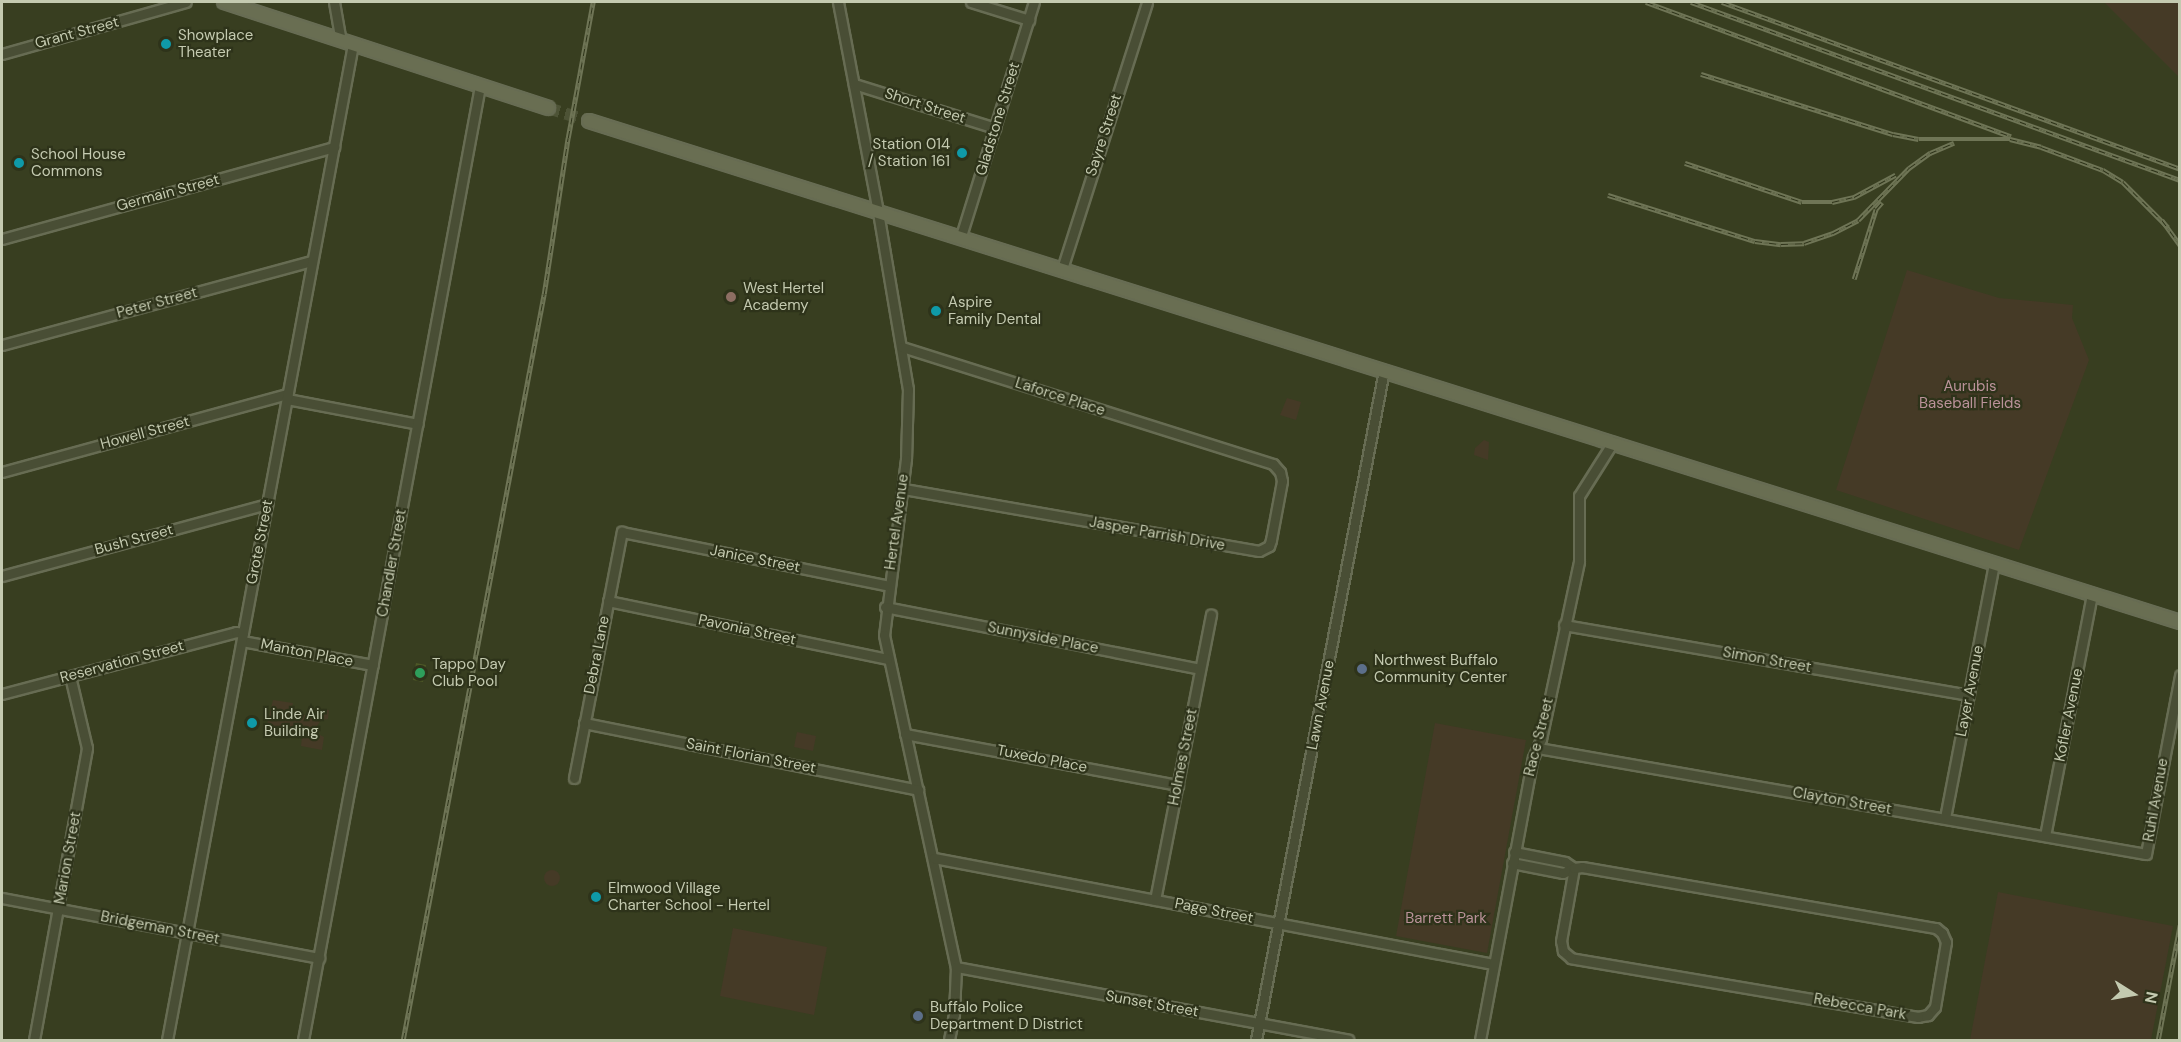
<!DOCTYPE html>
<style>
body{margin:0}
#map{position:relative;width:2181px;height:1042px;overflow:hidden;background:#383e20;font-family:"DM Sans",sans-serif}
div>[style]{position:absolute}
.green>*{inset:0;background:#453a26}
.round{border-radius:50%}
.water>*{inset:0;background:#4e5827}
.major-tunnel>*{height:12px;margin-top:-6px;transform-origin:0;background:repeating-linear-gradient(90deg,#4d5336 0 12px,transparent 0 18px)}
.roads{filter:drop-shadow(2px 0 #676c53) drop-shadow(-2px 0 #676c53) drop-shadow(0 2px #676c53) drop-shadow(0 -2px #676c53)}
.minor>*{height:9px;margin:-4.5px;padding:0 4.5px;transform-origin:4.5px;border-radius:4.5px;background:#494e35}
.major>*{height:12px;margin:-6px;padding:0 6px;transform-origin:6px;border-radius:6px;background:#696e52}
.rail>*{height:4.5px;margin-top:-2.25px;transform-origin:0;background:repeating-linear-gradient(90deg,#2e331a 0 7px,#6f7556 0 14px);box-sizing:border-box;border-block:2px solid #6f7556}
.dots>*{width:16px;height:16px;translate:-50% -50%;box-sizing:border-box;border:3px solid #2e331a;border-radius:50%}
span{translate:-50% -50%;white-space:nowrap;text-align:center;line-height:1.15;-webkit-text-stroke:4.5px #2e331a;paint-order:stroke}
.street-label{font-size:15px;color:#c4cab0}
.poi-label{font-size:15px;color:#c4cab0}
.left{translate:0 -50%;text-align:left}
.right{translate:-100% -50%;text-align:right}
.park-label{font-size:15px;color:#ba9299}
.frame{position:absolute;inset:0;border:3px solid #c4cab0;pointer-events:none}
.north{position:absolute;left:2103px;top:964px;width:60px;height:60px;-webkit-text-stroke:4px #2e331a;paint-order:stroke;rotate:101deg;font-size:16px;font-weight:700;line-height:24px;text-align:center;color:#c4cab0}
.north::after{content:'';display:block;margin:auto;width:21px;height:27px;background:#c4cab0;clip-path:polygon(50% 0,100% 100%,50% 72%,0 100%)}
</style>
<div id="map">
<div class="green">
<div style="clip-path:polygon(2104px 2px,2179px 2px,2179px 77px)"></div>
<div style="clip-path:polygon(1907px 270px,1999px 298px,2073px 305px,2072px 318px,2089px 360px,2019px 550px,1836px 490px)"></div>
<div style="clip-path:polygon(1287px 398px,1301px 402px,1296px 420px,1280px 415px)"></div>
<div style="clip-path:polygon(1484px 440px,1489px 442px,1488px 460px,1474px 455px,1475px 448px)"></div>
<div style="clip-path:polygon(273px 700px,293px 703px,291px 712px,314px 717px,316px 708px,329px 710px,328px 719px,321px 720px,317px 726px,318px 734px,324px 737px,322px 750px,301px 746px,302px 736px,276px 731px,275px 735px,265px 733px)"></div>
<div style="clip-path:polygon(1435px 723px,1526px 740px,1487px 953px,1396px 936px)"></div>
<div style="clip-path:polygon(797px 732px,816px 736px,813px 751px,794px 747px)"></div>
<div class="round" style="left:544px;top:870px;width:16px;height:16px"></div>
<div style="clip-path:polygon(1998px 892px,2173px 926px,2151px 1040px,1970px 1040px)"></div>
<div style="clip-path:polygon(733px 928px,827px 947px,814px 1015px,720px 996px)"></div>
</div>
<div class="water">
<div style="clip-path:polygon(416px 663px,426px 665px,423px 682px,413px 680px)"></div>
</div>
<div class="major-tunnel">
<div style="left:548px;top:108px;width:43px;rotate:17.6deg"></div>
</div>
<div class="roads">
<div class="minor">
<div style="left:334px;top:2px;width:39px;rotate:80deg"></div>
<div style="left:838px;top:2px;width:214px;rotate:79.2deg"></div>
<div style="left:878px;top:212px;width:180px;rotate:80.4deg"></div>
<div style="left:908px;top:389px;width:70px;rotate:91.6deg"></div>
<div style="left:906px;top:459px;width:177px;rotate:97.1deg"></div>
<div style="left:884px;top:635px;width:340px;rotate:77.8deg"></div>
<div style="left:956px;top:967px;width:47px;rotate:92.4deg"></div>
<div style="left:954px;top:1014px;width:26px;rotate:101deg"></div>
<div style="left:971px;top:2px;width:61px;rotate:17.2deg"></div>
<div style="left:2px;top:54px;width:191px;rotate:-15.8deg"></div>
<div style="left:854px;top:84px;width:148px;rotate:17.3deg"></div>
<div style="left:961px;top:236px;width:245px;rotate:-72.7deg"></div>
<div style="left:2px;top:239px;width:345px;rotate:-15.5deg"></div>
<div style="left:1062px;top:269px;width:280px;rotate:-72.3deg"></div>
<div style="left:2px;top:345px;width:321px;rotate:-15.2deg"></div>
<div style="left:902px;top:347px;width:389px;rotate:17.5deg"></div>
<div style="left:1273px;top:464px;width:11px;rotate:49deg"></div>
<div style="left:1280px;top:472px;width:9px;rotate:77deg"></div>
<div style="left:1282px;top:481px;width:60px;rotate:100.6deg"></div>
<div style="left:1271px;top:540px;width:6px;rotate:108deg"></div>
<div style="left:1269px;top:546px;width:11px;rotate:153deg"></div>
<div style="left:1259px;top:551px;width:362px;rotate:-170.1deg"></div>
<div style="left:287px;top:399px;width:133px;rotate:10.8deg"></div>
<div style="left:2px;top:472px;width:296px;rotate:-15.3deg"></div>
<div style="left:2px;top:576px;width:275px;rotate:-15.2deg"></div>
<div style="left:608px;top:601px;width:285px;rotate:11.7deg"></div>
<div style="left:885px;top:607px;width:321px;rotate:11.1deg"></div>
<div style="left:1564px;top:625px;width:411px;rotate:9.8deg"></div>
<div style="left:242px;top:641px;width:133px;rotate:10.4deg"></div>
<div style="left:2px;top:694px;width:242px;rotate:-14.8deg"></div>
<div style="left:236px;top:632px;width:7px;rotate:8deg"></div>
<div style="left:584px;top:723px;width:341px;rotate:11.3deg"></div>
<div style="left:905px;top:734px;width:278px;rotate:10.6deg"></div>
<div style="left:1538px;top:748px;width:617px;rotate:9.89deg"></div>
<div style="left:2146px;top:854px;width:182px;rotate:-79.2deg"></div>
<div style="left:574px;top:778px;width:251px;rotate:-79deg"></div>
<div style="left:622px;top:532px;width:272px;rotate:11.4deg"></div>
<div style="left:1945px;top:818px;width:260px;rotate:-79.1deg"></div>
<div style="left:2045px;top:836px;width:247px;rotate:-79deg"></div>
<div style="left:1514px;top:852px;width:52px;rotate:11.1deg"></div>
<div style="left:1565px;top:862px;width:11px;rotate:34deg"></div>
<div style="left:934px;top:858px;width:569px;rotate:10.74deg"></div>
<div style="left:1512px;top:863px;width:52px;rotate:11.1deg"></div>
<div style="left:1563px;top:873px;width:12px;rotate:-24deg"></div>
<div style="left:1582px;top:867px;width:359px;rotate:9.8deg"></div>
<div style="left:1936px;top:928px;width:8px;rotate:40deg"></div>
<div style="left:1942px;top:933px;width:10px;rotate:66deg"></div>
<div style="left:1946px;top:942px;width:66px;rotate:99.6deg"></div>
<div style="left:1935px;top:1007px;width:11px;rotate:131deg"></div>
<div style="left:1928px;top:1015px;width:10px;rotate:169deg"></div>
<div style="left:1918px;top:1017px;width:352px;rotate:-170.4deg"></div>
<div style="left:1571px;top:958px;width:11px;rotate:-139deg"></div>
<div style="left:1563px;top:951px;width:10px;rotate:-101deg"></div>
<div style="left:1561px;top:941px;width:74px;rotate:-79.9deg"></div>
<div style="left:1574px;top:868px;width:8px;rotate:-7deg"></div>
<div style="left:2px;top:898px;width:323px;rotate:10.7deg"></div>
<div style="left:1155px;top:900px;width:291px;rotate:-78.9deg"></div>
<div style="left:956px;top:967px;width:399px;rotate:10.5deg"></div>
<div style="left:34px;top:1040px;width:297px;rotate:-79.7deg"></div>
<div style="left:87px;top:748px;width:74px;rotate:-103.3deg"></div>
<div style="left:167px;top:1040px;width:1013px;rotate:-79.42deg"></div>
<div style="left:303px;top:1040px;width:970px;rotate:-79.49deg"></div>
<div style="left:1256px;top:1040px;width:682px;rotate:-79.18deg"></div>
<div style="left:1480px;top:1040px;width:287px;rotate:-79.4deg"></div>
<div style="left:1533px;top:758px;width:21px;rotate:-67deg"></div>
<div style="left:1541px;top:739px;width:182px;rotate:-77.9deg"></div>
<div style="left:1579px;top:561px;width:65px;rotate:-90deg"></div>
<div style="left:1579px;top:496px;width:64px;rotate:-57.8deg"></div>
</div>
<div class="major">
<div style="left:224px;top:2px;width:341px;rotate:18.1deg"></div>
<div style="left:589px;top:121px;width:1668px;rotate:17.48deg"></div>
</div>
</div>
<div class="rail">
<div style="left:1646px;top:2px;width:389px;rotate:20.2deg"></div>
<div style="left:1691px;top:2px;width:520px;rotate:20deg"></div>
<div style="left:1722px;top:2px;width:487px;rotate:20deg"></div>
<div style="left:1701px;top:74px;width:201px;rotate:17.4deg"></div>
<div style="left:1893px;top:134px;width:26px;rotate:11deg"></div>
<div style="left:1919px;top:139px;width:91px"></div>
<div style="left:2010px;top:139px;width:32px;rotate:14deg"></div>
<div style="left:2041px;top:147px;width:66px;rotate:20.4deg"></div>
<div style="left:2103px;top:170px;width:23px;rotate:31deg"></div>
<div style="left:2123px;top:182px;width:64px;rotate:45deg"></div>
<div style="left:1685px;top:163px;width:123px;rotate:18.4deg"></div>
<div style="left:1802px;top:202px;width:30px"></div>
<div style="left:1832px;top:202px;width:23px;rotate:-13deg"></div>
<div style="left:1854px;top:197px;width:47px;rotate:-28.2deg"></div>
<div style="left:1608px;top:195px;width:154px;rotate:17.4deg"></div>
<div style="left:1755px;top:241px;width:26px;rotate:7deg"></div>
<div style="left:1781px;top:244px;width:23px;rotate:-2deg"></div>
<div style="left:1804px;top:243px;width:31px;rotate:-19deg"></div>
<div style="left:1833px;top:233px;width:28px;rotate:-27deg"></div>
<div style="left:1858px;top:220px;width:73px;rotate:-45.6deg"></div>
<div style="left:1909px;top:168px;width:26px;rotate:-36deg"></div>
<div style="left:1930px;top:153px;width:26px;rotate:-23deg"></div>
<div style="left:2162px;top:220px;width:31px;rotate:54deg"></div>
<div style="left:1854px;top:279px;width:73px;rotate:-72.6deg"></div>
<div style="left:1876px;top:209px;width:9px;rotate:-49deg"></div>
<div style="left:403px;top:1040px;width:759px;rotate:-79.3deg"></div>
<div style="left:544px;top:294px;width:158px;rotate:-81.3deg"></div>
<div style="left:568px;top:138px;width:138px;rotate:-79.6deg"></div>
<div style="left:2158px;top:1040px;width:117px;rotate:-79.2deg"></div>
</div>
<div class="dots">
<div style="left:166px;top:44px;background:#0f9aa8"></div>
<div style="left:962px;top:153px;background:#0f9aa8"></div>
<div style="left:19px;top:163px;background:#0f9aa8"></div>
<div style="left:731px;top:297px;background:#8d6e63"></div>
<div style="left:936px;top:311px;background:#0f9aa8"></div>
<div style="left:1362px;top:669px;background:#5c6f8a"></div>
<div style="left:420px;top:673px;background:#2e9e5b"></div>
<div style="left:252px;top:723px;background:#0f9aa8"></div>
<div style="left:596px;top:897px;background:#0f9aa8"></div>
<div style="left:918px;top:1016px;background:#5c6f8a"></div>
</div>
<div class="street-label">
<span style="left:77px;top:33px;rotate:-15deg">Grant Street</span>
<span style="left:925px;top:106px;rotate:18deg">Short Street</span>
<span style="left:998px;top:119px;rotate:-73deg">Gladstone Street</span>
<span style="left:1104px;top:135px;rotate:-72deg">Sayre Street</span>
<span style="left:168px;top:193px;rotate:-15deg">Germain Street</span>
<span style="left:157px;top:303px;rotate:-15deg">Peter Street</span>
<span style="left:1060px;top:397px;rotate:18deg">Laforce Place</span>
<span style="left:145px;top:433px;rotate:-15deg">Howell Street</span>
<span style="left:897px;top:522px;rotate:-82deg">Hertel Avenue</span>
<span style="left:1157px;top:534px;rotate:10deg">Jasper Parrish Drive</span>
<span style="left:134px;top:540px;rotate:-15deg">Bush Street</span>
<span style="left:260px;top:542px;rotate:-79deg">Grote Street</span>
<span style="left:755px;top:559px;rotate:11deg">Janice Street</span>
<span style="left:392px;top:563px;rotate:-80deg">Chandler Street</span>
<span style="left:747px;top:630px;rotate:12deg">Pavonia Street</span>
<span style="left:1043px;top:638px;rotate:11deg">Sunnyside Place</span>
<span style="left:307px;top:653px;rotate:11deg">Manton Place</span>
<span style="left:597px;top:655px;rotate:-79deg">Debra Lane</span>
<span style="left:1767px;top:660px;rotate:10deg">Simon Street</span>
<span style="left:122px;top:662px;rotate:-15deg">Reservation Street</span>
<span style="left:1970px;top:691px;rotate:-79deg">Layer Avenue</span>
<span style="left:1321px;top:705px;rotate:-79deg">Lawn Avenue</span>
<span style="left:2069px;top:715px;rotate:-79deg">Kofler Avenue</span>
<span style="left:1539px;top:737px;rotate:-76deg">Race Street</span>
<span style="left:751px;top:756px;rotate:11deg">Saint Florian Street</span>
<span style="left:1183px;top:757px;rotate:-79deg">Holmes Street</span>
<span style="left:1042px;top:759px;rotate:11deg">Tuxedo Place</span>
<span style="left:2156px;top:800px;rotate:-80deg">Ruhl Avenue</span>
<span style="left:1842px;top:801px;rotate:10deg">Clayton Street</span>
<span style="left:68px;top:858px;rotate:-80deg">Marion Street</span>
<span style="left:1214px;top:911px;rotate:11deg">Page Street</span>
<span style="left:160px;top:928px;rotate:11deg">Bridgeman Street</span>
<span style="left:1152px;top:1004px;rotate:10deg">Sunset Street</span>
<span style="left:1860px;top:1007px;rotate:10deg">Rebecca Park</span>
</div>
<div class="poi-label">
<span class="left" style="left:178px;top:44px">Showplace<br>Theater</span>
<span class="right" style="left:950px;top:153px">Station 014<br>/ Station 161</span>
<span class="left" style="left:31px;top:163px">School House<br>Commons</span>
<span class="left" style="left:743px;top:297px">West Hertel<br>Academy</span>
<span class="left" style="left:948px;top:311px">Aspire<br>Family Dental</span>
<span class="left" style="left:1374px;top:669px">Northwest Buffalo<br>Community Center</span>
<span class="left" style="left:432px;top:673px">Tappo Day<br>Club Pool</span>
<span class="left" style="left:264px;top:723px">Linde Air<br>Building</span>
<span class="left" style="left:608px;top:897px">Elmwood Village<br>Charter School - Hertel</span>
<span class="left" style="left:930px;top:1016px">Buffalo Police<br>Department D District</span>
</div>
<div class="park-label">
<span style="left:1970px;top:395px">Aurubis<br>Baseball Fields</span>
<span style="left:1446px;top:919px">Barrett Park</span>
</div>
<div class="frame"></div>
<div class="north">N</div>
</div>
